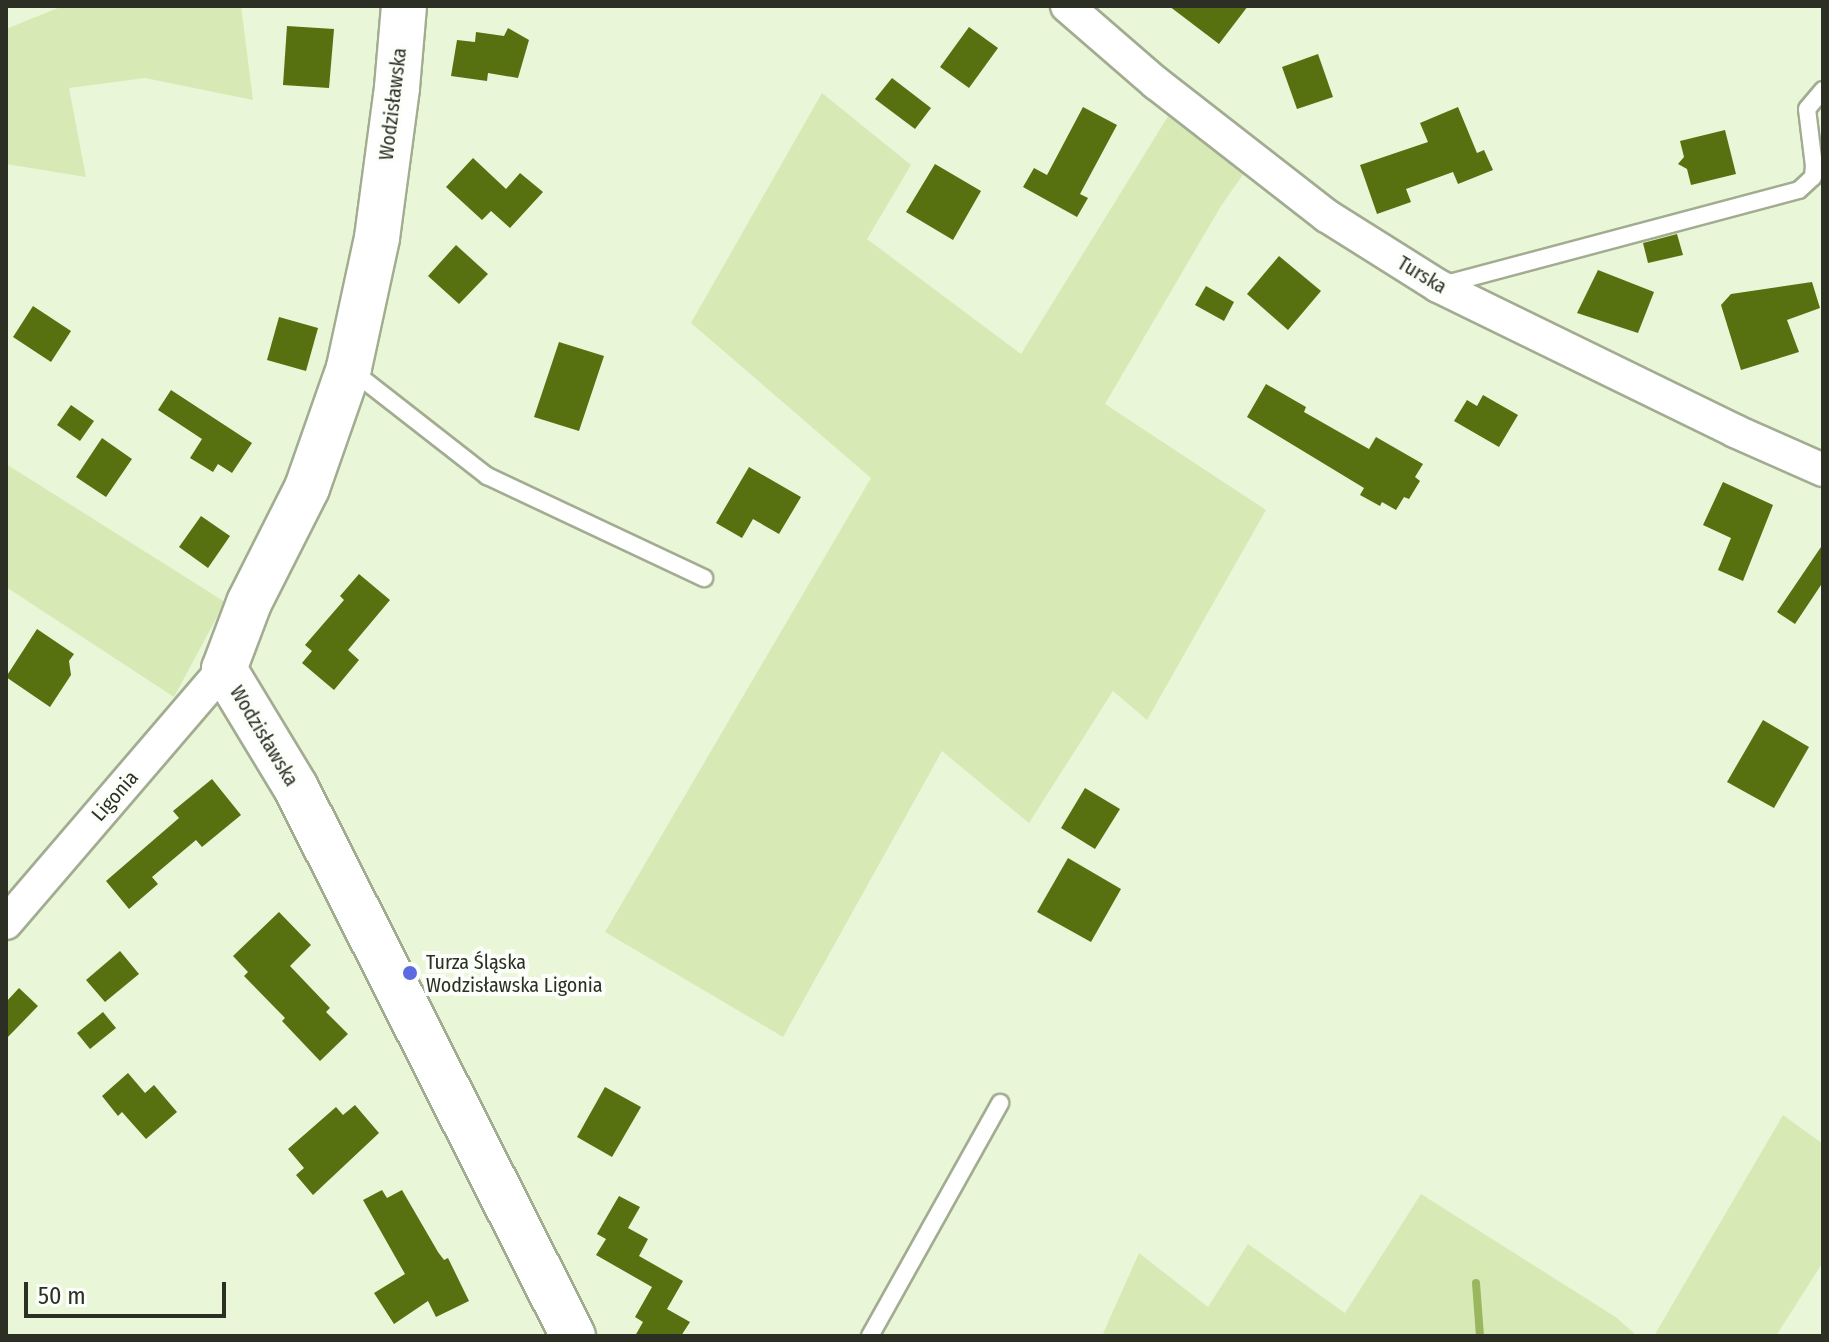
<!DOCTYPE html>
<meta charset="utf-8">
<style>
body{margin:0}
#map{position:relative;width:1829px;height:1342px;overflow:hidden;background:#eaf6d8;font-family:"Fira Sans Condensed",sans-serif}
div>[style]{position:absolute}
.green>*{inset:0;background:#d7eab5}
.stream>*{height:8px;margin:-4px;padding:0 4px;transform-origin:4px;border-radius:4px;background:#9ab65f}
.building>*{inset:0;background:#577010}
.roads{filter:drop-shadow(2px 0 #a2ac91) drop-shadow(-2px 0 #a2ac91) drop-shadow(0 2px #a2ac91) drop-shadow(0 -2px #a2ac91)}
.lane>*{height:16px;margin:-8px;padding:0 8px;transform-origin:8px;border-radius:8px;background:#fff}
.street>*{height:32px;margin:-16px;padding:0 16px;transform-origin:16px;border-radius:16px;background:#fff}
.secondary>*{height:44px;margin:-22px;padding:0 22px;transform-origin:22px;border-radius:22px;background:#fff}
.dots>*{width:22px;height:22px;translate:-50% -50%;box-sizing:border-box;border:4px solid #fcfff9;border-radius:50%}
span{translate:-50% -50%;white-space:nowrap;text-align:center;line-height:1.15;-webkit-text-stroke:8px #fcfff9;paint-order:stroke}
.street-label{font-size:20px;color:#2b2f24}
.poi-label{font-size:20px;color:#2b2f24}
.left{translate:0 -50%;text-align:left}
.frame{position:absolute;inset:0;border:8px solid #2b2f24;pointer-events:none}
.scale{position:absolute;left:24px;top:1282px;width:202px;height:36px;box-sizing:border-box;border:4px solid #2b2f24;border-top:0;padding-left:10px;font-size:24px;line-height:28px;white-space:nowrap;color:#2b2f24;-webkit-text-stroke:6px #fcfff9;paint-order:stroke}
</style>
<div id="map">
<div class="green">
<div style="clip-path:polygon(63px 6px,241px 6px,253px 100px,145px 78px,69px 88px,86px 177px,6px 164px,6px 29px)"></div>
<div style="clip-path:polygon(822px 93px,911px 165px,867px 239px,1021px 354px,1175px 105px,1249px 166px,1221px 206px,1105px 404px,1266px 510px,1147px 720px,1113px 691px,1029px 823px,942px 751px,783px 1037px,605px 932px,871px 478px,691px 323px)"></div>
<div style="clip-path:polygon(6px 464px,225px 602px,174px 697px,6px 587px)"></div>
<div style="clip-path:polygon(1783px 1115px,1823px 1144px,1823px 1262px,1776px 1336px,1654px 1336px)"></div>
<div style="clip-path:polygon(1421px 1194px,1617px 1318px,1637px 1336px,1102px 1336px,1139px 1253px,1208px 1307px,1248px 1244px,1345px 1313px)"></div>
</div>
<div class="stream">
<div style="left:1476px;top:1283px;width:53px;rotate:85.7deg"></div>
</div>
<div class="building">
<div style="clip-path:polygon(1169px 6px,1248px 6px,1219px 44px)"></div>
<div style="clip-path:polygon(287px 26px,334px 29px,329px 88px,283px 85px)"></div>
<div style="clip-path:polygon(969px 27px,998px 48px,969px 88px,940px 67px)"></div>
<div style="clip-path:polygon(508px 28px,529px 40px,518px 78px,488px 73px,487px 81px,451px 76px,457px 40px,475px 42px,476px 32px,504px 36px)"></div>
<div style="clip-path:polygon(1318px 54px,1333px 97px,1297px 109px,1282px 67px)"></div>
<div style="clip-path:polygon(892px 78px,931px 108px,915px 129px,875px 99px)"></div>
<div style="clip-path:polygon(1083px 107px,1117px 125px,1080px 194px,1088px 198px,1077px 217px,1023px 187px,1034px 168px,1047px 175px)"></div>
<div style="clip-path:polygon(1458px 107px,1477px 153px,1484px 150px,1493px 170px,1458px 184px,1453px 172px,1406px 189px,1411px 202px,1377px 214px,1360px 165px,1428px 142px,1420px 123px)"></div>
<div style="clip-path:polygon(1725px 130px,1736px 174px,1691px 185px,1687px 169px,1678px 164px,1684px 157px,1680px 141px)"></div>
<div style="clip-path:polygon(473px 158px,506px 189px,520px 173px,543px 192px,510px 228px,491px 211px,482px 220px,446px 187px)"></div>
<div style="clip-path:polygon(935px 164px,981px 191px,953px 240px,906px 212px)"></div>
<div style="clip-path:polygon(1677px 234px,1683px 255px,1648px 263px,1643px 243px)"></div>
<div style="clip-path:polygon(456px 245px,488px 274px,459px 304px,428px 276px)"></div>
<div style="clip-path:polygon(1279px 256px,1321px 291px,1288px 330px,1247px 294px)"></div>
<div style="clip-path:polygon(1598px 270px,1654px 292px,1638px 333px,1577px 313px)"></div>
<div style="clip-path:polygon(1812px 282px,1820px 308px,1787px 320px,1799px 352px,1741px 370px,1721px 305px,1731px 294px)"></div>
<div style="clip-path:polygon(1206px 286px,1234px 302px,1224px 321px,1195px 305px)"></div>
<div style="clip-path:polygon(33px 306px,71px 331px,51px 362px,13px 337px)"></div>
<div style="clip-path:polygon(279px 317px,318px 328px,306px 371px,267px 360px)"></div>
<div style="clip-path:polygon(559px 342px,604px 356px,579px 431px,534px 417px)"></div>
<div style="clip-path:polygon(1266px 384px,1306px 407px,1304px 412px,1369px 449px,1376px 437px,1423px 464px,1415px 477px,1420px 481px,1409px 499px,1404px 497px,1396px 510px,1382px 502px,1380px 506px,1360px 495px,1364px 488px,1247px 417px)"></div>
<div style="clip-path:polygon(171px 390px,252px 443px,232px 473px,218px 464px,213px 472px,190px 458px,202px 439px,158px 410px)"></div>
<div style="clip-path:polygon(1483px 395px,1518px 415px,1499px 447px,1454px 421px,1467px 400px,1477px 406px)"></div>
<div style="clip-path:polygon(71px 405px,94px 421px,80px 441px,57px 425px)"></div>
<div style="clip-path:polygon(102px 438px,132px 459px,106px 497px,76px 477px)"></div>
<div style="clip-path:polygon(749px 467px,801px 497px,779px 534px,753px 519px,742px 538px,716px 523px)"></div>
<div style="clip-path:polygon(1723px 482px,1773px 505px,1743px 581px,1718px 570px,1731px 538px,1703px 525px)"></div>
<div style="clip-path:polygon(201px 516px,230px 536px,208px 568px,179px 547px)"></div>
<div style="clip-path:polygon(1823px 544px,1823px 582px,1795px 624px,1777px 612px)"></div>
<div style="clip-path:polygon(359px 574px,390px 600px,348px 650px,359px 660px,334px 690px,302px 663px,312px 651px,305px 645px,344px 600px,340px 596px)"></div>
<div style="clip-path:polygon(37px 629px,74px 654px,69px 661px,71px 675px,50px 707px,6px 677px)"></div>
<div style="clip-path:polygon(1763px 720px,1809px 747px,1774px 808px,1727px 782px)"></div>
<div style="clip-path:polygon(212px 779px,241px 815px,202px 847px,196px 840px,152px 877px,158px 884px,129px 909px,106px 881px,179px 818px,173px 811px)"></div>
<div style="clip-path:polygon(1085px 788px,1120px 809px,1095px 849px,1061px 828px)"></div>
<div style="clip-path:polygon(1068px 858px,1121px 889px,1091px 942px,1037px 912px)"></div>
<div style="clip-path:polygon(279px 912px,311px 945px,290px 966px,330px 1008px,326px 1012px,348px 1034px,320px 1061px,282px 1021px,285px 1018px,244px 976px,248px 972px,233px 956px)"></div>
<div style="clip-path:polygon(120px 951px,139px 974px,105px 1002px,86px 980px)"></div>
<div style="clip-path:polygon(19px 988px,38px 1006px,6px 1039px,6px 1002px)"></div>
<div style="clip-path:polygon(103px 1012px,116px 1028px,90px 1049px,77px 1033px)"></div>
<div style="clip-path:polygon(128px 1073px,145px 1093px,154px 1085px,177px 1112px,146px 1139px,122px 1112px,118px 1116px,102px 1096px)"></div>
<div style="clip-path:polygon(605px 1087px,641px 1107px,612px 1157px,577px 1137px)"></div>
<div style="clip-path:polygon(355px 1105px,379px 1133px,313px 1195px,296px 1175px,304px 1168px,288px 1149px,336px 1107px,343px 1115px)"></div>
<div style="clip-path:polygon(382px 1190px,387px 1198px,402px 1190px,438px 1252px,444px 1260px,448px 1258px,469px 1301px,436px 1317px,428px 1301px,394px 1324px,374px 1293px,405px 1274px,363px 1200px)"></div>
<div style="clip-path:polygon(619px 1196px,640px 1207px,628px 1228px,648px 1239px,639px 1256px,683px 1281px,667px 1309px,690px 1322px,681px 1336px,635px 1336px,643px 1322px,635px 1317px,652px 1287px,596px 1255px,606px 1239px,597px 1234px)"></div>
</div>
<div class="roads">
<div class="lane">
<div style="left:1442px;top:285px;width:369px;rotate:-14.9deg"></div>
<div style="left:1799px;top:190px;width:19px;rotate:-43deg"></div>
<div style="left:1813px;top:177px;width:11px;rotate:-85deg"></div>
<div style="left:1814px;top:166px;width:57px;rotate:-97deg"></div>
<div style="left:1807px;top:109px;width:25px;rotate:-50deg"></div>
<div style="left:350px;top:369px;width:174px;rotate:38deg"></div>
<div style="left:487px;top:476px;width:240px;rotate:25.2deg"></div>
<div style="left:870px;top:1336px;width:267px;rotate:-60.8deg"></div>
</div>
<div class="street">
<div style="left:1067px;top:6px;width:118px;rotate:40.9deg"></div>
<div style="left:1156px;top:83px;width:217px;rotate:37.9deg"></div>
<div style="left:1327px;top:216px;width:131px;rotate:32.2deg"></div>
<div style="left:1438px;top:286px;width:331px;rotate:26deg"></div>
<div style="left:1735px;top:431px;width:96px;rotate:23.9deg"></div>
<div style="left:6px;top:923px;width:335px;rotate:-49.4deg"></div>
</div>
<div class="secondary">
<div style="left:404px;top:6px;width:82px;rotate:94.9deg"></div>
<div style="left:397px;top:88px;width:151px;rotate:97.6deg"></div>
<div style="left:377px;top:238px;width:133px;rotate:102.2deg"></div>
<div style="left:349px;top:368px;width:127px;rotate:109.3deg"></div>
<div style="left:307px;top:488px;width:129px;rotate:116.8deg"></div>
<div style="left:249px;top:603px;width:71px;rotate:110.7deg"></div>
<div style="left:224px;top:669px;width:139px;rotate:58.8deg"></div>
<div style="left:296px;top:788px;width:614px;rotate:63.18deg"></div>
</div>
</div>
<div class="dots">
<div style="left:410px;top:973px;background:#5d6be3"></div>
</div>
<div class="street-label">
<span style="left:393px;top:104px;rotate:-83deg">Wodzisławska</span>
<span style="left:1422px;top:275px;rotate:31deg">Turska</span>
<span style="left:264px;top:736px;rotate:59deg">Wodzisławska</span>
<span style="left:115px;top:796px;rotate:-49deg">Ligonia</span>
</div>
<div class="poi-label">
<span class="left" style="left:426px;top:974px">Turza Śląska<br>Wodzisławska Ligonia</span>
</div>
<div class="frame"></div>
<div class="scale">50 m</div>
</div>
